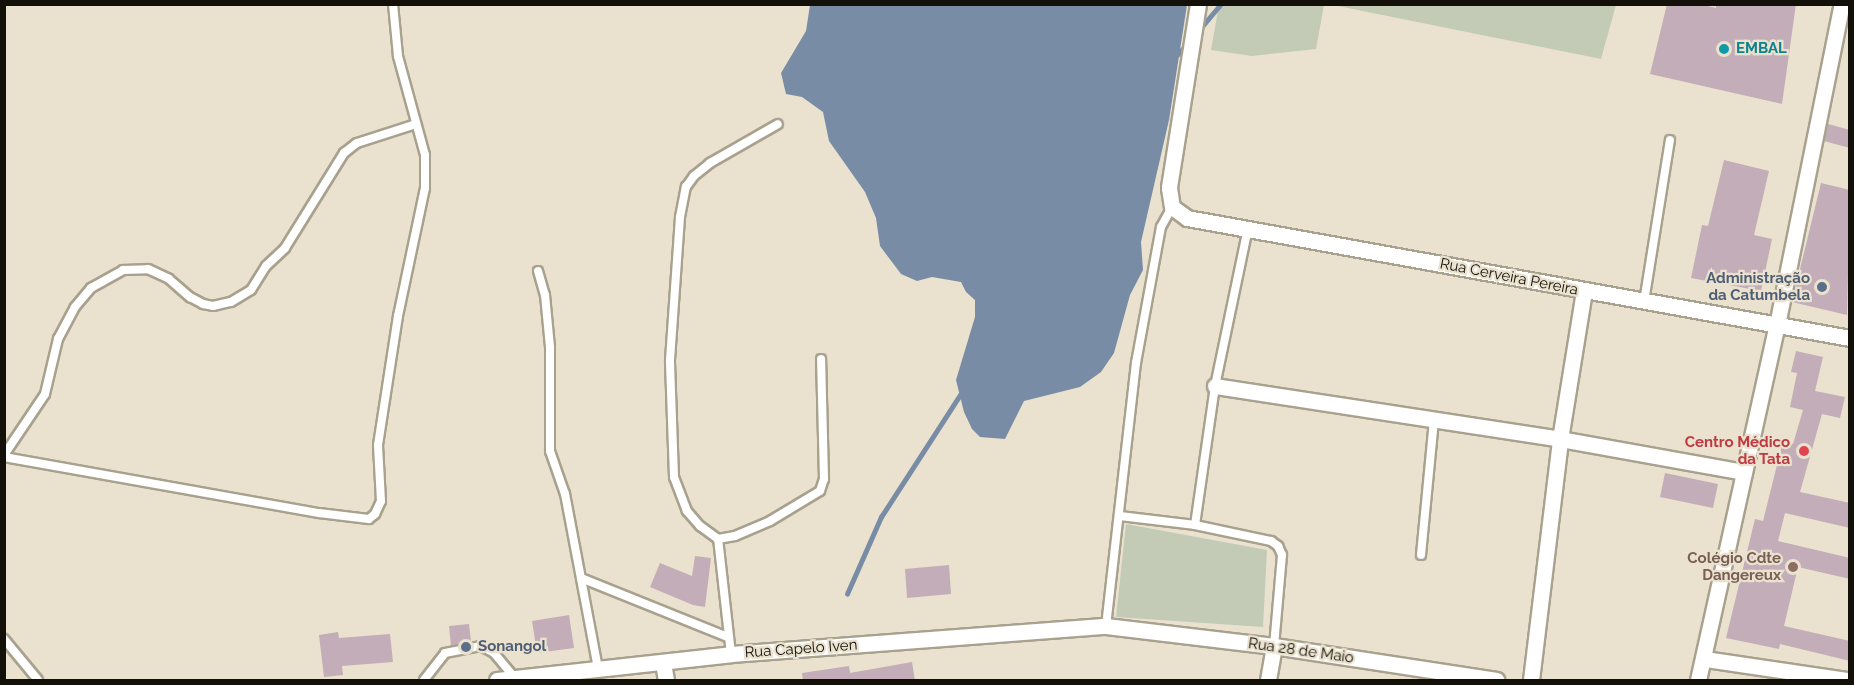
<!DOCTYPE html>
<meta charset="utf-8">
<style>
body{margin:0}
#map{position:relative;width:1854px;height:685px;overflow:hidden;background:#eae2ce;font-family:Raleway,sans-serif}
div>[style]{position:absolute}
.green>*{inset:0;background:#c3cbb7}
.water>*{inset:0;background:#788ca5}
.stream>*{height:4.5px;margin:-2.25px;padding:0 2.25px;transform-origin:2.25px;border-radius:2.25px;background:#788ca5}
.building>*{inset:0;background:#c2adb8}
.roads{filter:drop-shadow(2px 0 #a8a18e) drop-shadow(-2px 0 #a8a18e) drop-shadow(0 2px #a8a18e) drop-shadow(0 -2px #a8a18e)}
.lane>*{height:8px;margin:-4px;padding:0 4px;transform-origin:4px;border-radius:4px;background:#fff}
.street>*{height:15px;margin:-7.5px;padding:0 7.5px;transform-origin:7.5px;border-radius:7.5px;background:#fff}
.dots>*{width:16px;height:16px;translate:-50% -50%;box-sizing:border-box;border:3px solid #eae2ce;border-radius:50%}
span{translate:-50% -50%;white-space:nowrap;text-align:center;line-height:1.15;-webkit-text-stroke:4.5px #eae2ce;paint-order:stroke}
.culture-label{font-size:15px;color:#0d838f;font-weight:700}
.left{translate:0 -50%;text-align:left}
.street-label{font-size:15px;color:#121009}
.service-label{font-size:15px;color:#4e5e75;font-weight:700}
.right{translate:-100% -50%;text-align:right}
.health-label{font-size:15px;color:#be3a42;font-weight:700}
.education-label{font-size:15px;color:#785e54;font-weight:700}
.frame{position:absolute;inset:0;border:6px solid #121009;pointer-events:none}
</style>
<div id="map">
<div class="green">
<div style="clip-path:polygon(1219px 5px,1324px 5px,1316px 49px,1252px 56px,1211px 50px)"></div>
<div style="clip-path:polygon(1333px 5px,1616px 4px,1616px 5px,1601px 59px)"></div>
<div style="clip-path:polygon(1126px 524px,1267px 550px,1263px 627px,1116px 617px)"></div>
</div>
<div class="water">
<div style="clip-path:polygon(810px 5px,1187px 5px,1169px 120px,1141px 242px,1143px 270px,1130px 295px,1114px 353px,1101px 372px,1080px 387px,1024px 401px,1005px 439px,980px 437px,972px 429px,964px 412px,956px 380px,975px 317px,975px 300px,966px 292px,961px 282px,932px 277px,917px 281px,901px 274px,880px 246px,876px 218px,865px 192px,829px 141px,823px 112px,802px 97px,786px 94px,781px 73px,806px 31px)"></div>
</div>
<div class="stream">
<div style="left:1199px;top:30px;width:34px;rotate:-50deg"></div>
<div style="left:1175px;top:57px;width:19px;rotate:-47deg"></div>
<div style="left:847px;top:594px;width:84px;rotate:-66.2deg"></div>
<div style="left:881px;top:517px;width:149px;rotate:-57.1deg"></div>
</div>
<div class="building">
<div style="clip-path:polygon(1667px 4px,1699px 4px,1716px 8px,1716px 4px,1796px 4px,1782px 104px,1650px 74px)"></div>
<div style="clip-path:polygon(1828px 124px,1850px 130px,1850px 148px,1824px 141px)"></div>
<div style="clip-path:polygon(1724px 160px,1769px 171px,1754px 235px,1772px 239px,1761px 291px,1691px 278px,1702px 225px,1708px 226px)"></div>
<div style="clip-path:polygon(1821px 183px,1850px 190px,1847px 315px,1792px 302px)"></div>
<div style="clip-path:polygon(1796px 351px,1823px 357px,1815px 391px,1845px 397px,1840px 418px,1822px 414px,1800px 492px,1850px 503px,1850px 528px,1785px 513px,1778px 541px,1850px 558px,1850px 579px,1798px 567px,1784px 626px,1850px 641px,1850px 661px,1780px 644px,1779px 649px,1726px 638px,1755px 519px,1763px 521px,1783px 441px,1793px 444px,1803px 410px,1790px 407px,1797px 373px,1791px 372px)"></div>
<div style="clip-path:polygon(1665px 473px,1718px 484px,1713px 508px,1660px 497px)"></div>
<div style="clip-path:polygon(695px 556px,711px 558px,705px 607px,693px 605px,650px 587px,660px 563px,692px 576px)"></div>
<div style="clip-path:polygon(949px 565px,951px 594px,907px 598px,905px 569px)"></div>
<div style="clip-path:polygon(569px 615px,574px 648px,537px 653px,532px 621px)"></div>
<div style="clip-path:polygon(469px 624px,471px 642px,451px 646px,449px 626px)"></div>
<div style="clip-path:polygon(338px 632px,339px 638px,390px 634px,393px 662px,342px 666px,343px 675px,324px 677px,319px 635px)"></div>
<div style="clip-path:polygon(912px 662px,915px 681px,803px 681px,802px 673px,849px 666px,850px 673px)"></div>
</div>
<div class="roads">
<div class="lane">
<div style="left:538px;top:271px;width:25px;rotate:74deg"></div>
<div style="left:545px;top:295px;width:52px;rotate:84.5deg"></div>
<div style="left:550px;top:347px;width:104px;rotate:90deg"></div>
<div style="left:550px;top:451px;width:46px;rotate:70.8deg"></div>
<div style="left:565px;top:494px;width:178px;rotate:79.3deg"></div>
<div style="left:1644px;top:302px;width:164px;rotate:-80.9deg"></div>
<div style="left:4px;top:455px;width:73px;rotate:-56.1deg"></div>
<div style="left:45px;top:394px;width:57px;rotate:-76.7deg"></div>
<div style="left:58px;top:339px;width:36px;rotate:-62deg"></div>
<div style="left:75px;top:307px;width:25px;rotate:-50deg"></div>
<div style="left:91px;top:288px;width:37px;rotate:-29deg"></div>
<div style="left:123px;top:270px;width:25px;rotate:-2deg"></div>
<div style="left:148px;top:269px;width:23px;rotate:25deg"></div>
<div style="left:169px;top:279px;width:28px;rotate:41deg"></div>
<div style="left:190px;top:297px;width:15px;rotate:28deg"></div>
<div style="left:203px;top:304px;width:10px;rotate:11deg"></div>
<div style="left:213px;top:306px;width:18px;rotate:-13deg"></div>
<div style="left:231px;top:302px;width:23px;rotate:-31deg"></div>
<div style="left:251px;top:290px;width:28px;rotate:-58deg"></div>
<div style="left:266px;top:266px;width:26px;rotate:-43deg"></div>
<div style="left:285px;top:248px;width:112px;rotate:-58.2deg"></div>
<div style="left:344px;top:153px;width:16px;rotate:-38deg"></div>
<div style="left:357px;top:143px;width:62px;rotate:-17.9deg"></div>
<div style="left:4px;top:457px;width:320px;rotate:10.1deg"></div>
<div style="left:319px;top:513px;width:50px;rotate:6.8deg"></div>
<div style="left:369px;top:519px;width:8px;rotate:-40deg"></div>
<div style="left:375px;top:514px;width:14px;rotate:-65deg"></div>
<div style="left:381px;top:501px;width:56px;rotate:-93.1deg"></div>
<div style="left:378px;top:445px;width:131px;rotate:-81.2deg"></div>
<div style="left:398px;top:316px;width:131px;rotate:-78.1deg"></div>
<div style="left:425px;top:188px;width:33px;rotate:-90deg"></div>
<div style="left:425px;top:155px;width:103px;rotate:-105.3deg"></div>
<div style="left:398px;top:56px;width:52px;rotate:-95.5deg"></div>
<div style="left:1120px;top:516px;width:76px;rotate:6.8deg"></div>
<div style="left:1195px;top:525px;width:78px;rotate:11.9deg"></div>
<div style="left:1271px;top:541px;width:9px;rotate:36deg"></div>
<div style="left:1278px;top:546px;width:10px;rotate:66deg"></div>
<div style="left:1282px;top:555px;width:91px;rotate:95deg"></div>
<div style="left:1195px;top:525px;width:140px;rotate:-81.8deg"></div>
<div style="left:1215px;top:386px;width:161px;rotate:-78.2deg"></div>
<div style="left:718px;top:539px;width:17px;rotate:-10deg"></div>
<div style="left:735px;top:536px;width:38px;rotate:-23deg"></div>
<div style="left:770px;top:521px;width:58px;rotate:-31deg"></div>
<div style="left:820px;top:491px;width:13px;rotate:-72deg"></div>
<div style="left:824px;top:479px;width:120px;rotate:-91.4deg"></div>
<div style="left:1421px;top:555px;width:137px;rotate:-84.5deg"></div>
<div style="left:581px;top:578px;width:158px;rotate:21.9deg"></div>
<div style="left:1106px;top:626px;width:265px;rotate:-83.5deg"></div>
<div style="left:1136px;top:363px;width:138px;rotate:-79.6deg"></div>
<div style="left:1161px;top:227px;width:23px;rotate:-61deg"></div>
<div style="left:4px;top:639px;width:53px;rotate:50.3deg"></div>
<div style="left:731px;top:654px;width:116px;rotate:-96.4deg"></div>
<div style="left:718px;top:539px;width:22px;rotate:-144deg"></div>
<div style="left:700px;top:526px;width:20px;rotate:-131deg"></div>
<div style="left:687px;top:511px;width:36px;rotate:-111deg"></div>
<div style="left:674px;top:477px;width:117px;rotate:-92deg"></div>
<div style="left:670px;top:360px;width:143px;rotate:-86deg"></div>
<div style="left:680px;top:217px;width:31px;rotate:-79deg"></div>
<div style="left:686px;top:187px;width:14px;rotate:-54deg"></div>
<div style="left:694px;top:176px;width:21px;rotate:-39deg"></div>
<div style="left:710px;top:163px;width:78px;rotate:-29.8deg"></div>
<div style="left:424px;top:680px;width:34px;rotate:-52deg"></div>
<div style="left:445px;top:653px;width:37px;rotate:-11deg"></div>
<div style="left:481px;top:646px;width:15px;rotate:28deg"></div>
<div style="left:494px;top:653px;width:31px;rotate:50deg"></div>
</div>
<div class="street">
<div style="left:1198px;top:4px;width:186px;rotate:99deg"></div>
<div style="left:1169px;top:188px;width:19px;rotate:81deg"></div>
<div style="left:1172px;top:207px;width:19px;rotate:36deg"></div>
<div style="left:1187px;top:218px;width:674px;rotate:10.26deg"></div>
<div style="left:1215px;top:386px;width:349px;rotate:8.7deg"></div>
<div style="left:1560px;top:439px;width:187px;rotate:10.2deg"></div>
<div style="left:1705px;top:659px;width:144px;rotate:8.4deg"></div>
<div style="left:663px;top:663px;width:17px;rotate:80deg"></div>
<div style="left:497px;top:680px;width:235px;rotate:-6.3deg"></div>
<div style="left:731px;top:654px;width:376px;rotate:-4.3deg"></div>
<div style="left:1106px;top:626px;width:169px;rotate:6.8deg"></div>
<div style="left:1274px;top:646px;width:225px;rotate:8.7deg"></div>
<div style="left:1268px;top:680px;width:35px;rotate:-80deg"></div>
<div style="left:1531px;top:680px;width:243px;rotate:-83.1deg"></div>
<div style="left:1560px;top:439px;width:150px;rotate:-80.8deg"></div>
<div style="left:1698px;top:680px;width:364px;rotate:-77.5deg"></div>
<div style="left:1777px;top:325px;width:328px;rotate:-78.6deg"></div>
</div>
</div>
<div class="dots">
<div style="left:1724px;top:49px;background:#0f9aa8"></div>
<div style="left:1822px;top:287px;background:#5c6f8a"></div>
<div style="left:1804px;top:451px;background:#e0444e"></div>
<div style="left:1793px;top:567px;background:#8d6e63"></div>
<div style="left:466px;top:647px;background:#5c6f8a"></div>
</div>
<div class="culture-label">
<span class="left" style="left:1736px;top:49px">EMBAL</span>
</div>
<div class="street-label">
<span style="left:1509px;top:277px;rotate:11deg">Rua Cerveira Pereira</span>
<span style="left:801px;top:649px;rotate:-4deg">Rua Capelo Iven</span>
<span style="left:1301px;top:651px;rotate:8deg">Rua 28 de Maio</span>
</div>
<div class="service-label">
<span class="right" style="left:1810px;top:287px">Administração<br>da Catumbela</span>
<span class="left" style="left:478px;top:647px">Sonangol</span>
</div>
<div class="health-label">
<span class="right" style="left:1790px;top:451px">Centro Médico<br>da Tata</span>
</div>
<div class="education-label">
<span class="right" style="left:1781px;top:567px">Colégio Cdte<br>Dangereux</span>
</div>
<div class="frame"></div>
</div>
